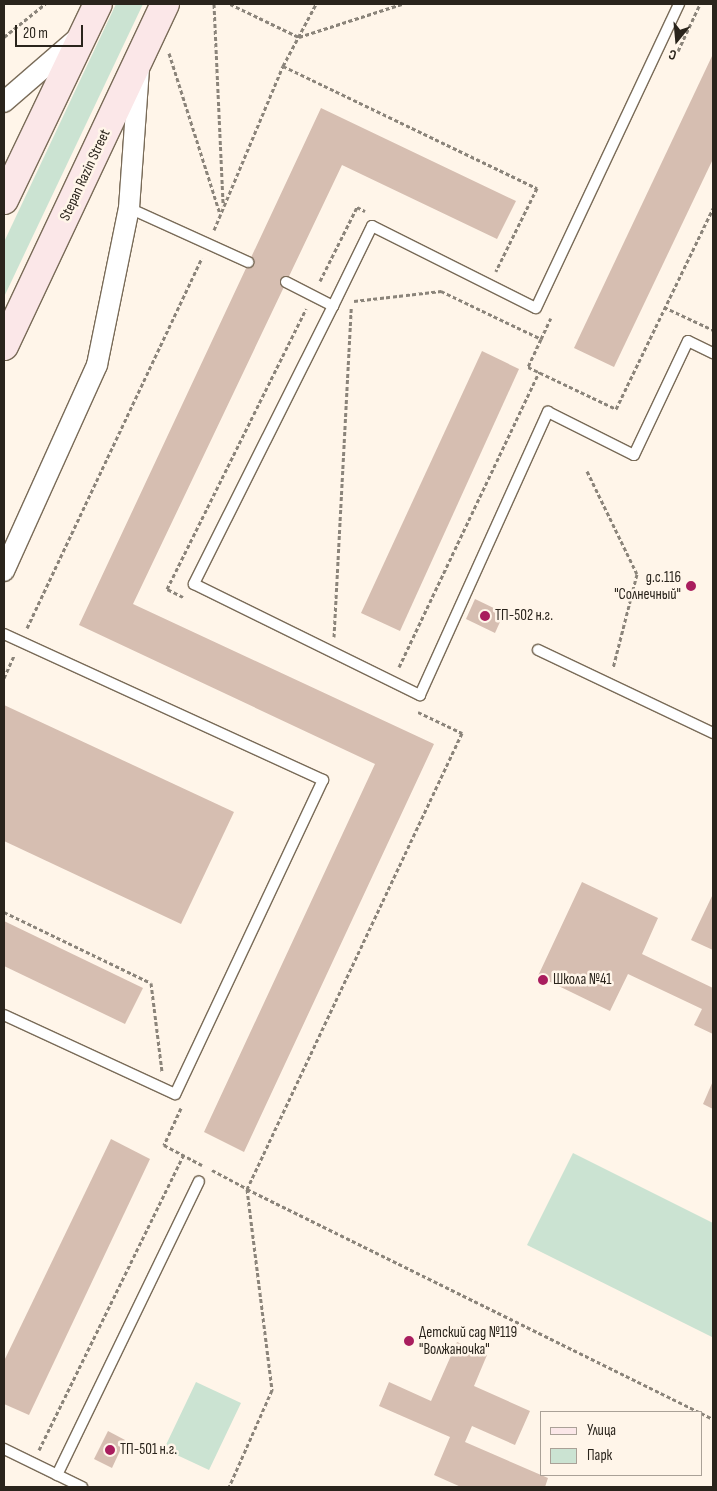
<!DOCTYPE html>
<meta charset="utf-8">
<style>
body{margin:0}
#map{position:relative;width:717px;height:1491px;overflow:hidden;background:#fff5e9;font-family:"Sofia Sans Condensed",sans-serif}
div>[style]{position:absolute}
.green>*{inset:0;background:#cbe3d2}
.building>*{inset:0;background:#d6beb1}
.path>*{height:3px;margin-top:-1.5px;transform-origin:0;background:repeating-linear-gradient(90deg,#8b847a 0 4px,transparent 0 6.5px)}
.roads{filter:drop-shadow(1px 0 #796b58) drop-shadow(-1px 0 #796b58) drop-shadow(0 1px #796b58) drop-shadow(0 -1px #796b58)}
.service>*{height:10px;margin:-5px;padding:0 5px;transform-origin:5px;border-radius:5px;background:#fff}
.minor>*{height:20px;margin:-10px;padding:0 10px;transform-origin:10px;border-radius:10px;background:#fff}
.secondary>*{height:28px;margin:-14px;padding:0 14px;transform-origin:14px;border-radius:14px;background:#fbe7e8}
.dots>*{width:14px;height:14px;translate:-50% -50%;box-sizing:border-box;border:2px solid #fff5e9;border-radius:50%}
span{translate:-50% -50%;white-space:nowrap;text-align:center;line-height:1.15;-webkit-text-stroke:5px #fff5e9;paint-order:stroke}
.street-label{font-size:15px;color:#2a241c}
.poi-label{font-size:15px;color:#2a241c}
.right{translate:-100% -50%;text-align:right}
.left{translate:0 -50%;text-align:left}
.frame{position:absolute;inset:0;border:5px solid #2a241c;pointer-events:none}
.legend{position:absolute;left:540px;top:1411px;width:162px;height:65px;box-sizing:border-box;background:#fff5e9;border:1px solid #aaa197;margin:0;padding:6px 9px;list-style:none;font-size:15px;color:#2a241c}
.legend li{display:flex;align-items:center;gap:10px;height:25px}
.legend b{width:25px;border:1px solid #aaa197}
.north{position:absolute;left:652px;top:15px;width:50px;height:50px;-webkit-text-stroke:4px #fff5e9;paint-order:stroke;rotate:197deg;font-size:14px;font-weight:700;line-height:20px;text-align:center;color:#2a241c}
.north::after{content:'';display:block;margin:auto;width:18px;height:22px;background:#2a241c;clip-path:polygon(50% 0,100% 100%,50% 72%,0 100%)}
.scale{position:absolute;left:15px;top:25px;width:68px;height:22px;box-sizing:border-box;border:2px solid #2a241c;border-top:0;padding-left:6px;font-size:15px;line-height:18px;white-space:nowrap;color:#2a241c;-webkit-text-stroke:4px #fff5e9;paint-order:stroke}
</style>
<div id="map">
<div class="green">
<div style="clip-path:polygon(116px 4px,143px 4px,4px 297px,4px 242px)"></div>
<div style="clip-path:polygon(573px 1153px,713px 1223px,712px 1337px,527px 1245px)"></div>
<div style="clip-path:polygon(196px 1382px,241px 1403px,209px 1470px,164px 1449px)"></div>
</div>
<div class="building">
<div style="clip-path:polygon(713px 54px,713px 159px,614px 367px,574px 348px)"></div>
<div style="clip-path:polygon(321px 108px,516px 201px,497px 239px,342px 165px,133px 604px,434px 744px,244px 1152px,204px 1132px,375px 764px,79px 625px)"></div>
<div style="clip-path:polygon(482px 351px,519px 369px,400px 631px,361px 613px)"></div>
<div style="clip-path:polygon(475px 599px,504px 613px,495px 633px,466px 619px)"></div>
<div style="clip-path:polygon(4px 705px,234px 812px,181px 924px,4px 841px)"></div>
<div style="clip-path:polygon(582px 882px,658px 918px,642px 954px,713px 988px,713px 1034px,694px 1025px,702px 1009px,628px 974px,610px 1011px,538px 976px)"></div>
<div style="clip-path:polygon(713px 894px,713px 950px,691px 940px)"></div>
<div style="clip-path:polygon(4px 921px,143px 988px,125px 1024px,4px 966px)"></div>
<div style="clip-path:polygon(713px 1081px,713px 1109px,703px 1104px)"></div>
<div style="clip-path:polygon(111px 1139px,150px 1159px,29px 1415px,4px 1404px,4px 1361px)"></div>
<div style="clip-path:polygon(457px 1342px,487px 1355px,474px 1386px,530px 1411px,515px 1445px,472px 1426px,465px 1442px,548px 1478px,545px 1487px,461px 1487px,434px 1475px,450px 1437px,379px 1406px,389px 1382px,431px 1401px)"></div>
<div style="clip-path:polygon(108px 1431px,125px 1440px,112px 1468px,94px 1459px)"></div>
</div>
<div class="path">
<div style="left:214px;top:4px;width:202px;rotate:87.4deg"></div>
<div style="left:230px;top:4px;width:76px;rotate:25.6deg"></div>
<div style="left:299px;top:37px;width:108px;rotate:-17.8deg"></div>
<div style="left:4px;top:37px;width:53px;rotate:-38.8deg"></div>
<div style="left:678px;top:51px;width:52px;rotate:-64.9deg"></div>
<div style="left:169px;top:53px;width:169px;rotate:72.4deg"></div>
<div style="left:283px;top:66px;width:282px;rotate:25.7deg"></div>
<div style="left:537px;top:188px;width:93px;rotate:116.3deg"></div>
<div style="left:214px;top:230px;width:178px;rotate:-67.2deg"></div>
<div style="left:283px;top:66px;width:70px;rotate:-62deg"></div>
<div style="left:320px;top:281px;width:83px;rotate:-63.4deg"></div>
<div style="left:357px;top:207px;width:9px;rotate:27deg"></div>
<div style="left:354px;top:301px;width:88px;rotate:-6.6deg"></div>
<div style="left:441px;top:291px;width:111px;rotate:25.6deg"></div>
<div style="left:541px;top:339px;width:23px;rotate:-65deg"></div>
<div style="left:664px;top:307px;width:54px;rotate:25.1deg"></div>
<div style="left:541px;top:339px;width:31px;rotate:115deg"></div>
<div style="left:528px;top:367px;width:98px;rotate:25.5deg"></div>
<div style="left:616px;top:409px;width:223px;rotate:-64.2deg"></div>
<div style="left:587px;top:471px;width:114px;rotate:64.1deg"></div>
<div style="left:637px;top:574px;width:97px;rotate:104.3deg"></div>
<div style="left:183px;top:597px;width:18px;rotate:-153deg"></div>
<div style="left:167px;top:589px;width:313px;rotate:-63.6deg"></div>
<div style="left:27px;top:628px;width:409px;rotate:-64.7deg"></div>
<div style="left:334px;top:637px;width:329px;rotate:-87deg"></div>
<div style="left:399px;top:667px;width:327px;rotate:-64.6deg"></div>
<div style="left:4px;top:678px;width:24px;rotate:-66deg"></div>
<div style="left:418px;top:712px;width:49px;rotate:25.5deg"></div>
<div style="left:462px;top:733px;width:504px;rotate:115.24deg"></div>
<div style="left:247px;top:1189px;width:504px;rotate:26.26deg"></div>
<div style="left:4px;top:912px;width:163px;rotate:25.8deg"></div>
<div style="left:151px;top:983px;width:89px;rotate:82.9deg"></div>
<div style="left:181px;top:1108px;width:41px;rotate:114.7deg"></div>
<div style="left:164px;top:1145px;width:43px;rotate:27.8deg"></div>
<div style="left:212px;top:1170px;width:40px;rotate:28deg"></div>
<div style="left:247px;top:1189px;width:203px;rotate:82.9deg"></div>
<div style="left:272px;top:1390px;width:106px;rotate:113.9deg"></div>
<div style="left:701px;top:1413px;width:13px;rotate:27deg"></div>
<div style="left:39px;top:1450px;width:330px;rotate:-63.9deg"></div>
</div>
<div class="roads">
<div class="service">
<div style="left:129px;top:208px;width:131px;rotate:24.4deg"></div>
<div style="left:286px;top:282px;width:53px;rotate:27.1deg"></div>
<div style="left:333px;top:306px;width:89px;rotate:-64deg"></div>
<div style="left:372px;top:226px;width:183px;rotate:26.6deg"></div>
<div style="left:536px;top:308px;width:336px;rotate:-64.8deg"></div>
<div style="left:333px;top:306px;width:311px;rotate:116.6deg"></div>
<div style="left:194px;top:584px;width:252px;rotate:26.2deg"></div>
<div style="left:420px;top:695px;width:311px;rotate:-65.7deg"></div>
<div style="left:548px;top:412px;width:96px;rotate:26.6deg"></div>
<div style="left:634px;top:455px;width:126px;rotate:-64.7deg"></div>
<div style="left:688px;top:341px;width:28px;rotate:26deg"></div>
<div style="left:4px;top:634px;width:351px;rotate:24.6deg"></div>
<div style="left:323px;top:780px;width:347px;rotate:115.2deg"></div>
<div style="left:175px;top:1094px;width:188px;rotate:-155.2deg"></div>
<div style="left:538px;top:650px;width:194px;rotate:25.4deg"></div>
<div style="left:4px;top:1449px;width:87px;rotate:26deg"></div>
<div style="left:57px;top:1475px;width:326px;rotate:-64.2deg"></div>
</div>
<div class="minor">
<div style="left:4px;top:102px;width:99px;rotate:-40.9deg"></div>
<div style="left:4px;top:571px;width:226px;rotate:-65.7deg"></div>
<div style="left:97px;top:365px;width:160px;rotate:-78.5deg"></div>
<div style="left:129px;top:208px;width:139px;rotate:-85.9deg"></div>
</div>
<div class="secondary">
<div style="left:4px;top:200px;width:217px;rotate:-64.4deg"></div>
<div style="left:4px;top:346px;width:378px;rotate:-64.8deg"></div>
</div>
</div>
<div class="dots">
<div style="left:691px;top:586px;background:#a91d5e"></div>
<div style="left:485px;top:616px;background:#a91d5e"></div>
<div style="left:543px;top:980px;background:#a91d5e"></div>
<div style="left:409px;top:1341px;background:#a91d5e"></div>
<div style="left:110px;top:1450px;background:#a91d5e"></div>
</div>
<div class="street-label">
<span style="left:85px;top:175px;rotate:-65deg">Stepan Razin Street</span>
</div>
<div class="poi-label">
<span class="right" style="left:681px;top:586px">д.с.116<br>"Солнечный"</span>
<span class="left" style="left:495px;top:616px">ТП-502 н.г.</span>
<span class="left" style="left:553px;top:980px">Школа №41</span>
<span class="left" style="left:419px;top:1341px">Детский сад №119<br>"Волжаночка"</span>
<span class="left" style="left:120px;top:1450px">ТП-501 н.г.</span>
</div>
<div class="frame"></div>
<ul class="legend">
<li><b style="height:6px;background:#fbe7e8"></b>Улица</li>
<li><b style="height:14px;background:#cbe3d2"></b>Парк</li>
</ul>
<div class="north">С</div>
<div class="scale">20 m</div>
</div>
